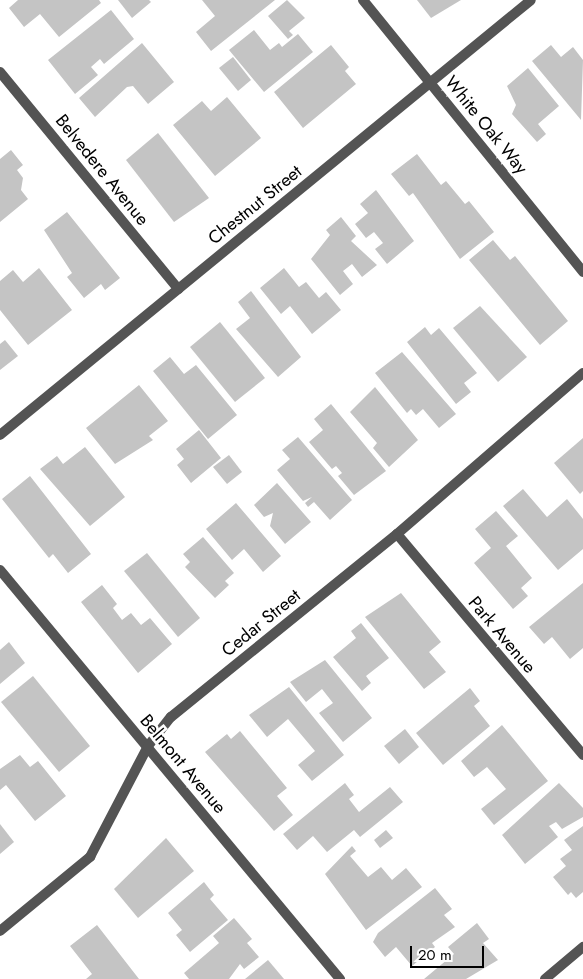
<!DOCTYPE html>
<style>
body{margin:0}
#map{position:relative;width:583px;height:979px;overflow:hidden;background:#fff;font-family:Jost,sans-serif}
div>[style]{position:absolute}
.building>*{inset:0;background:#c4c4c4}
.street>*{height:10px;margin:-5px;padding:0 5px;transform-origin:5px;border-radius:5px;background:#545454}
span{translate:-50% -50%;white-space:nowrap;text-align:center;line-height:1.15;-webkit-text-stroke:5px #fff;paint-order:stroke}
.street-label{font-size:18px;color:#000}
.scale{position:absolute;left:410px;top:946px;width:74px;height:22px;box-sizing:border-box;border:2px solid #000;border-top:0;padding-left:6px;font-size:15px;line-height:18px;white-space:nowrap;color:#000;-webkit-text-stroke:4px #fff;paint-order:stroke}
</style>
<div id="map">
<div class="building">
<div style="clip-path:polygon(18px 0,99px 0,101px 3px,59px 37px,40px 14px,24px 27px,9px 8px)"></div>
<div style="clip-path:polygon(118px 0,149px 0,151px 2px,132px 18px)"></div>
<div style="clip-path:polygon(202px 0,275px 0,211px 51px,196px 32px,215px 16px)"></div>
<div style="clip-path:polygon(287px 0,305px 18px,289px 31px,293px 35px,288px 39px,268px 16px)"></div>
<div style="clip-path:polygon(417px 0,461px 0,431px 18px)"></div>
<div style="clip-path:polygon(111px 10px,134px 39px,104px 64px,100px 59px,91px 67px,98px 75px,75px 94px,48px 60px)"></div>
<div style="clip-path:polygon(254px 30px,270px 50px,279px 43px,282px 47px,298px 34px,313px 52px,264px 92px,229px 50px)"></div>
<div style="clip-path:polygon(142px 43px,174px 82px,148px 104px,133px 86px,127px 87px,95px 117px,79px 98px)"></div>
<div style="clip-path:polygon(331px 45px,349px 67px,345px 71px,356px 84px,303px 128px,274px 92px)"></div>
<div style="clip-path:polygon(551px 45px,561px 57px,573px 47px,583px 60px,581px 120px,532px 61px)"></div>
<div style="clip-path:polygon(233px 57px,251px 80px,238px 91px,219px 68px)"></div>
<div style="clip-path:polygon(528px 68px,559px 106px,538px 124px,546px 134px,537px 142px,512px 114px,516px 105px,507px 86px)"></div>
<div style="clip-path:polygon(227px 97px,261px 138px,215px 176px,173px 125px,202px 101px,211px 111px)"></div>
<div style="clip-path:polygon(158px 133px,209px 198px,174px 222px,126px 160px)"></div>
<div style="clip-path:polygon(11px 150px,23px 165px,17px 170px,23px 178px,21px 190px,28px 199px,0 222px,0 159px)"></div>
<div style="clip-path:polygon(417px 154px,441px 185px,446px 181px,465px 204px,469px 201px,494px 232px,460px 259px,413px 193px,409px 196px,391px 174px)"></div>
<div style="clip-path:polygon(376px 190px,414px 241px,387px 264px,375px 249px,383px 243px,374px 232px,366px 238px,355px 224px,368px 213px,360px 204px)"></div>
<div style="clip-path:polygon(67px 212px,120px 278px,105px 290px,101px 284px,84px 298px,67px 277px,72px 273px,44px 230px)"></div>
<div style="clip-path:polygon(341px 217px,356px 236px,351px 241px,377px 265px,362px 277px,352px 264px,343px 271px,353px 284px,340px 295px,311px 259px,330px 235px,326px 230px)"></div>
<div style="clip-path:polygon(493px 240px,510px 260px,515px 256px,568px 321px,540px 345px,469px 260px)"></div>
<div style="clip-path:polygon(39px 268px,72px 310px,28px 345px,0 310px,0 281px,13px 270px,23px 282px)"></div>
<div style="clip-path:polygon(284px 268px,299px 287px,306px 282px,319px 298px,326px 292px,341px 310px,312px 334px,290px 306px,281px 314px,260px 288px)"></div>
<div style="clip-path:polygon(251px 291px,301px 357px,278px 377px,236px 329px,250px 318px,238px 302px)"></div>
<div style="clip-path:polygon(480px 306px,527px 357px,498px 382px,453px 328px)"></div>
<div style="clip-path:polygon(220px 322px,265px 378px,235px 402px,190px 347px)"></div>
<div style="clip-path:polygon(425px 327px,431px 335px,439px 328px,477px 373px,464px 383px,471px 392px,456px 404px,407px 342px)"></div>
<div style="clip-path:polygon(5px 340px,18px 356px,0 370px,0 344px)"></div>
<div style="clip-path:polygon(402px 352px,456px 414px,439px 428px,423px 409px,416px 415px,411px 409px,407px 413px,375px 373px)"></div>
<div style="clip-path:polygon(170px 357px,184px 374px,196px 365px,237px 415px,208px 439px,153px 371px)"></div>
<div style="clip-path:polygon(139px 385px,168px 421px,149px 436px,153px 440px,115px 464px,86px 428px)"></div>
<div style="clip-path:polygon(375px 387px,418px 440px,389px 467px,373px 448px,377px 443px,350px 412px)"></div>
<div style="clip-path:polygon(331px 404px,386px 471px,354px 495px,338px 476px,342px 473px,336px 466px,332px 469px,309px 442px,323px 430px,314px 419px)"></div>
<div style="clip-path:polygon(199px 430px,221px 458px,191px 483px,177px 465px,184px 459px,176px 449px)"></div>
<div style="clip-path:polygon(298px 437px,352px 500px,330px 520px,314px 502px,308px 507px,305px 503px,312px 497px,303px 501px,277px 470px,290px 459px,282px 450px)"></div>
<div style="clip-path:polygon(583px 438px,583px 491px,580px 494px,554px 463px)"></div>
<div style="clip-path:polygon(85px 447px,125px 497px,90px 526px,40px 469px,57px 456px,63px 464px)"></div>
<div style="clip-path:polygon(229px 455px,242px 472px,227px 484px,213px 467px)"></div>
<div style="clip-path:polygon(30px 476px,91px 554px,68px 573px,53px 554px,49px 558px,2px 499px)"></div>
<div style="clip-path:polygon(277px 483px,311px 522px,285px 544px,270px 526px,273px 513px,264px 517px,254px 505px)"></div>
<div style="clip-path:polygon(523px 489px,547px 517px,567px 499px,583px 519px,583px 549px,558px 570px,503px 506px)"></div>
<div style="clip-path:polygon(236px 503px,281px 556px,263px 572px,244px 549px,232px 560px,206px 529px)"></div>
<div style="clip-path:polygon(496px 511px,518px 536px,506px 546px,532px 578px,521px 588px,528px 596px,513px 609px,474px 563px,491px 548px,475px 529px)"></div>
<div style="clip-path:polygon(203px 537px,234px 573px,225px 581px,229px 585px,215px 598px,185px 567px,190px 562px,183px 554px)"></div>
<div style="clip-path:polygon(147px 553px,200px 618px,178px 637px,124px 571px)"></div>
<div style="clip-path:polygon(583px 583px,583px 648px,570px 659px,552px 637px,544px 644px,529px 627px)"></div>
<div style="clip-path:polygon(102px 585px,117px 604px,113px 608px,122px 620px,131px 613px,141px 625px,150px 618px,172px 644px,138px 673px,81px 602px)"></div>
<div style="clip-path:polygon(401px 593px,441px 642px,429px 652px,446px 672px,424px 689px,365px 617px)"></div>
<div style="clip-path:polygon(361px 623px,389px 658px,366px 676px,371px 683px,362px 691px,333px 657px,356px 638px,351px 631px)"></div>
<div style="clip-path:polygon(9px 642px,25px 663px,0 684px,0 650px)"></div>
<div style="clip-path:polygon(325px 660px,372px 718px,343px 742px,319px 713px,333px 703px,322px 689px,306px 702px,290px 682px)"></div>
<div style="clip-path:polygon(33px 676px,90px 746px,59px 772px,1px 702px)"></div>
<div style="clip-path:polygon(289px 687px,344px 755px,312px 781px,298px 765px,315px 751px,288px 719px,267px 737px,249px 715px)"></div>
<div style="clip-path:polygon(470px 688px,480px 701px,474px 706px,490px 726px,443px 765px,416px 733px)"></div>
<div style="clip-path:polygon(502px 725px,548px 781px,494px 825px,481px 809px,506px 789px,487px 767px,474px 777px,461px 761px)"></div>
<div style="clip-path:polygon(405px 729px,419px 747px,399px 764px,384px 746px)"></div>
<div style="clip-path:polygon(240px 731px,287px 788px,277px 796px,293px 815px,274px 831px,205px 752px,227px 734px,231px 739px)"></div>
<div style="clip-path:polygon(20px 755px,30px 767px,38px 761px,66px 796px,35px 821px,6px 785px,0 790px,0 769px)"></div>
<div style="clip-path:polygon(345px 783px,354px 795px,349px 799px,359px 812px,390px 787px,403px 802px,360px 837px,354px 830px,327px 852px,313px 836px,297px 850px,283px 834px)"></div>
<div style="clip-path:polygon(559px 783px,583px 808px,583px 817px,562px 829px,556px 822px,549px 826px,558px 837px,525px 864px,502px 835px)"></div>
<div style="clip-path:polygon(0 824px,14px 842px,0 854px)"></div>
<div style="clip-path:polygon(583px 826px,583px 892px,576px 898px,571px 892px,568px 895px,553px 877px,566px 866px,560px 859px,572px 850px,564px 840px)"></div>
<div style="clip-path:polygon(386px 830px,393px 838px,380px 848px,374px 840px)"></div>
<div style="clip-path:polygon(166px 838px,194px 871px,138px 918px,114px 889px)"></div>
<div style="clip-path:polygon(352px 846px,356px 851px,350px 856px,368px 877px,381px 867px,392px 880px,406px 868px,422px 887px,366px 930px,325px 874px)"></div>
<div style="clip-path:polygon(204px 882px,214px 895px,210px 899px,228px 920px,190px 952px,176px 935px,182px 930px,168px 913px)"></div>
<div style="clip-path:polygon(435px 888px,452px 909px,444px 915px,455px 927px,432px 943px,435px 947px,412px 966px,396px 947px,385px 957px,373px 942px,378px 933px)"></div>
<div style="clip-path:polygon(234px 918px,252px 939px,247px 943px,259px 957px,244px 969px,240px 964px,229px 979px,189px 979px,184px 973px,219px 943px,213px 936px)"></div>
<div style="clip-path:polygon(477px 923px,489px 939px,483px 943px,498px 960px,466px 979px,424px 979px,454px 954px,448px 947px)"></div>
<div style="clip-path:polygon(97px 925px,139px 979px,86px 979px,92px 974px,70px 946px)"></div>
<div style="clip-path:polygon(268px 960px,284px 979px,245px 979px)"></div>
</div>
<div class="street">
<div style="left:363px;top:0;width:350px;rotate:51deg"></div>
<div style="left:0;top:72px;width:281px;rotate:50.6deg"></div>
<div style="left:0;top:435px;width:686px;rotate:-39.32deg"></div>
<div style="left:397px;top:534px;width:289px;rotate:49.9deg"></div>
<div style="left:0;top:570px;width:532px;rotate:50.26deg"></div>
<div style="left:0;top:931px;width:117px;rotate:-39.4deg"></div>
<div style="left:90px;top:857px;width:125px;rotate:-62.4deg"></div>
<div style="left:148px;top:746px;width:37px;rotate:-52deg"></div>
<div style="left:171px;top:717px;width:291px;rotate:-39deg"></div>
<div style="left:397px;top:534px;width:246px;rotate:-40.9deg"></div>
<div style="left:545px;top:979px;width:50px;rotate:-40.1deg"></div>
</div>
<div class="street-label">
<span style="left:486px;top:125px;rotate:51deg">White Oak Way</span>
<span style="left:102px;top:170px;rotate:51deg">Belvedere Avenue</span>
<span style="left:255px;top:205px;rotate:-39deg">Chestnut Street</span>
<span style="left:261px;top:623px;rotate:-39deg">Cedar Street</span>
<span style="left:502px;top:635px;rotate:50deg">Park Avenue</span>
<span style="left:183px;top:764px;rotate:50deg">Belmont Avenue</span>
</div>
<div class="scale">20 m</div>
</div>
